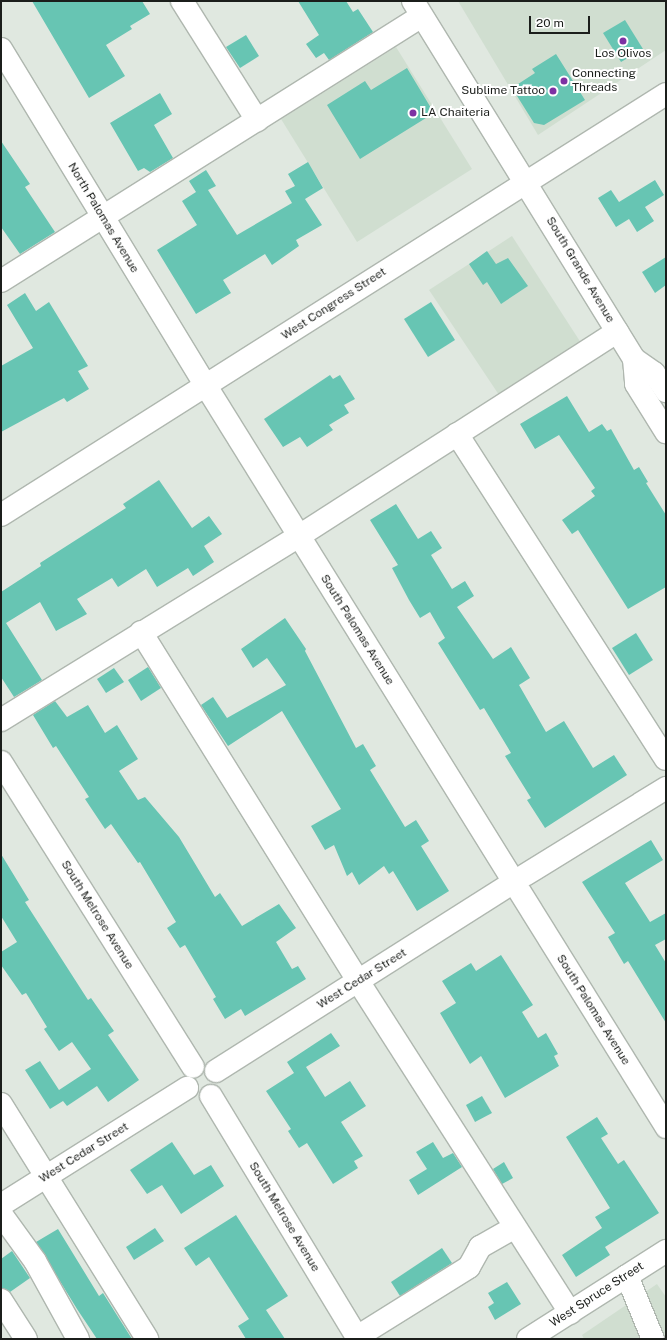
<!DOCTYPE html>
<style>
body{margin:0}
#map{position:relative;width:667px;height:1340px;overflow:hidden;background:#e0e8e0;font-family:"Public Sans",sans-serif}
div>[style]{position:absolute}
.built>*{inset:0;background:#d0ded0}
.building>*{inset:0;background:#67c5b3}
.roads{filter:drop-shadow(1px 0 #afb7af) drop-shadow(-1px 0 #afb7af) drop-shadow(0 1px #afb7af) drop-shadow(0 -1px #afb7af)}
.minor>*{height:22px;margin:-11px;padding:0 11px;transform-origin:11px;border-radius:11px;background:#fff}
.major>*{height:22px;margin:-11px;padding:0 11px;transform-origin:11px;border-radius:11px;background:#fff}
.dots>*{width:11px;height:11px;translate:-50% -50%;box-sizing:border-box;border:2px solid #fff;border-radius:50%}
span{translate:-50% -50%;white-space:nowrap;text-align:center;line-height:1.15;-webkit-text-stroke:4px #fff;paint-order:stroke}
.poi-label{font-size:12px;color:#1b1e1b}
.left{translate:0 -50%;text-align:left}
.right{translate:-100% -50%;text-align:right}
.street-label{font-size:12px;color:#1b1e1b}
.frame{position:absolute;inset:0;border:2px solid #1b1e1b;pointer-events:none}
.scale{position:absolute;left:529px;top:16px;width:61px;height:18px;box-sizing:border-box;border:2px solid #1b1e1b;border-top:0;padding-left:5px;font-size:12px;line-height:14px;white-space:nowrap;color:#1b1e1b;-webkit-text-stroke:3px #fff;paint-order:stroke}
</style>
<div id="map">
<div class="built">
<div style="clip-path:polygon(458px 1px,666px 1px,666px 50px,538px 135px)"></div>
<div style="clip-path:polygon(396px 47px,472px 169px,357px 242px,281px 119px)"></div>
<div style="clip-path:polygon(512px 236px,583px 346px,501px 398px,429px 290px)"></div>
<div style="clip-path:polygon(657px 1284px,666px 1297px,666px 1339px,584px 1339px,582px 1335px)"></div>
</div>
<div class="building">
<div style="clip-path:polygon(32px 1px,142px 1px,150px 14px,130px 26px,132px 29px,106px 45px,125px 76px,89px 98px)"></div>
<div style="clip-path:polygon(298px 1px,346px 1px,353px 12px,358px 9px,373px 32px,329px 60px,324px 53px,316px 58px,306px 44px,319px 35px)"></div>
<div style="clip-path:polygon(625px 20px,643px 49px,621px 62px,603px 33px)"></div>
<div style="clip-path:polygon(246px 35px,259px 56px,240px 68px,226px 47px)"></div>
<div style="clip-path:polygon(556px 54px,585px 100px,544px 125px,534px 123px,512px 88px,535px 73px,532px 69px)"></div>
<div style="clip-path:polygon(407px 68px,434px 113px,360px 159px,327px 105px,365px 81px,371px 90px)"></div>
<div style="clip-path:polygon(160px 93px,172px 114px,154px 125px,173px 158px,150px 172px,144px 168px,138px 171px,110px 123px)"></div>
<div style="clip-path:polygon(1px 141px,30px 184px,25px 187px,55px 232px,20px 254px,1px 227px)"></div>
<div style="clip-path:polygon(308px 162px,323px 188px,305px 199px,322px 225px,296px 240px,299px 246px,272px 265px,265px 254px,223px 280px,231px 293px,196px 314px,157px 250px,197px 225px,182px 201px,196px 192px,189px 181px,206px 170px,216px 186px,208px 190px,237px 235px,292px 203px,285px 191px,295px 186px,288px 174px)"></div>
<div style="clip-path:polygon(655px 180px,664px 195px,645px 207px,654px 221px,637px 232px,629px 219px,616px 227px,598px 198px,611px 190px,619px 202px)"></div>
<div style="clip-path:polygon(487px 251px,496px 264px,508px 258px,528px 286px,501px 304px,487px 282px,483px 285px,469px 264px)"></div>
<div style="clip-path:polygon(666px 257px,666px 285px,655px 293px,642px 272px)"></div>
<div style="clip-path:polygon(25px 293px,36px 311px,49px 302px,88px 366px,78px 371px,89px 389px,67px 402px,64px 398px,1px 432px,1px 366px,33px 348px,7px 305px)"></div>
<div style="clip-path:polygon(431px 302px,455px 340px,428px 357px,404px 319px)"></div>
<div style="clip-path:polygon(330px 375px,333px 379px,340px 375px,355px 399px,344px 405px,349px 413px,329px 425px,333px 430px,307px 447px,300px 437px,283px 447px,264px 419px)"></div>
<div style="clip-path:polygon(567px 396px,589px 432px,602px 424px,607px 431px,611px 429px,634px 470px,639px 467px,648px 482px,646px 483px,666px 515px,666px 587px,628px 609px,578px 530px,572px 534px,562px 520px,595px 496px,591px 491px,595px 488px,559px 435px,535px 449px,520px 424px)"></div>
<div style="clip-path:polygon(159px 480px,192px 528px,209px 516px,222px 534px,204px 546px,214px 562px,193px 576px,188px 568px,157px 587px,146px 569px,118px 587px,112px 578px,77px 599px,87px 614px,56px 631px,40px 602px,6px 623px,42px 680px,14px 697px,1px 677px,1px 592px,41px 566px,40px 563px,126px 508px,123px 504px)"></div>
<div style="clip-path:polygon(396px 504px,418px 539px,431px 531px,442px 548px,431px 555px,452px 589px,465px 581px,474px 596px,457px 607px,493px 659px,511px 647px,530px 678px,519px 685px,546px 732px,564px 721px,593px 768px,614px 755px,627px 775px,545px 828px,527px 800px,531px 798px,505px 756px,511px 753px,484px 708px,480px 710px,438px 643px,445px 638px,430px 612px,420px 618px,409px 600px,392px 568px,398px 565px,370px 520px)"></div>
<div style="clip-path:polygon(285px 618px,306px 649px,305px 651px,356px 748px,363px 744px,376px 766px,370px 770px,405px 827px,416px 820px,429px 841px,421px 846px,449px 891px,417px 911px,393px 871px,389px 874px,384px 866px,359px 885px,352px 872px,347px 876px,334px 845px,325px 850px,311px 826px,341px 809px,282px 711px,228px 746px,201px 705px,213px 697px,227px 718px,286px 685px,267px 658px,253px 668px,241px 649px)"></div>
<div style="clip-path:polygon(636px 633px,653px 660px,629px 675px,612px 648px)"></div>
<div style="clip-path:polygon(148px 667px,161px 688px,141px 701px,128px 680px)"></div>
<div style="clip-path:polygon(114px 668px,124px 682px,106px 693px,97px 679px)"></div>
<div style="clip-path:polygon(55px 701px,67px 717px,88px 705px,105px 733px,117px 725px,138px 759px,119px 771px,138px 800px,145px 797px,179px 837px,215px 897px,220px 893px,242px 926px,279px 904px,296px 928px,276px 942px,292px 969px,298px 966px,306px 979px,245px 1016px,241px 1009px,225px 1019px,213px 999px,216px 997px,185px 945px,180px 948px,167px 928px,176px 922px,140px 862px,138px 863px,111px 824px,105px 829px,85px 799px,89px 797px,56px 746px,53px 748px,33px 715px)"></div>
<div style="clip-path:polygon(651px 840px,663px 860px,625px 883px,650px 922px,666px 913px,666px 939px,655px 945px,666px 963px,666px 1023px,628px 961px,624px 964px,608px 937px,615px 933px,582px 882px)"></div>
<div style="clip-path:polygon(1px 854px,29px 900px,25px 902px,88px 1000px,91px 998px,114px 1031px,108px 1035px,139px 1080px,108px 1102px,97px 1086px,67px 1106px,63px 1101px,50px 1109px,25px 1070px,40px 1061px,59px 1090px,91px 1069px,72px 1042px,59px 1051px,44px 1029px,47px 1027px,26px 993px,22px 995px,1px 965px,1px 952px,17px 942px,1px 916px)"></div>
<div style="clip-path:polygon(501px 955px,533px 1005px,522px 1012px,538px 1038px,546px 1033px,558px 1054px,554px 1056px,559px 1066px,505px 1098px,481px 1056px,470px 1064px,440px 1013px,456px 1003px,442px 981px,471px 963px,476px 971px)"></div>
<div style="clip-path:polygon(331px 1033px,340px 1046px,306px 1067px,325px 1097px,350px 1081px,366px 1106px,341px 1122px,363px 1156px,354px 1161px,358px 1168px,333px 1184px,307px 1143px,299px 1148px,288px 1131px,291px 1129px,266px 1091px,294px 1073px,287px 1062px)"></div>
<div style="clip-path:polygon(482px 1096px,492px 1113px,475px 1122px,466px 1105px)"></div>
<div style="clip-path:polygon(597px 1117px,608px 1134px,601px 1138px,618px 1164px,624px 1160px,659px 1213px,605px 1247px,610px 1255px,576px 1277px,562px 1255px,602px 1228px,595px 1217px,610px 1208px,566px 1137px)"></div>
<div style="clip-path:polygon(172px 1142px,194px 1175px,211px 1165px,224px 1186px,181px 1214px,162px 1185px,147px 1194px,130px 1170px)"></div>
<div style="clip-path:polygon(433px 1142px,443px 1158px,453px 1153px,462px 1167px,418px 1195px,409px 1180px,427px 1169px,416px 1152px)"></div>
<div style="clip-path:polygon(504px 1162px,513px 1178px,502px 1184px,493px 1169px)"></div>
<div style="clip-path:polygon(236px 1215px,288px 1296px,266px 1310px,285px 1339px,246px 1339px,238px 1326px,249px 1319px,209px 1257px,196px 1266px,184px 1248px)"></div>
<div style="clip-path:polygon(155px 1228px,164px 1241px,134px 1260px,126px 1247px)"></div>
<div style="clip-path:polygon(58px 1229px,99px 1296px,103px 1293px,132px 1339px,97px 1339px,77px 1309px,36px 1242px)"></div>
<div style="clip-path:polygon(442px 1248px,452px 1263px,400px 1296px,391px 1282px)"></div>
<div style="clip-path:polygon(12px 1251px,30px 1278px,10px 1292px,1px 1288px,1px 1259px)"></div>
<div style="clip-path:polygon(507px 1282px,521px 1304px,495px 1320px,488px 1307px,494px 1303px,488px 1293px)"></div>
</div>
<div class="roads">
<div class="minor">
<div style="left:182px;top:1px;width:141px;rotate:57.8deg"></div>
<div style="left:1px;top:49px;width:394px;rotate:58.7deg"></div>
<div style="left:206px;top:386px;width:574px;rotate:58.16deg"></div>
<div style="left:1px;top:281px;width:497px;rotate:-32.2deg"></div>
<div style="left:457px;top:434px;width:386px;rotate:57.3deg"></div>
<div style="left:141px;top:632px;width:411px;rotate:58.1deg"></div>
<div style="left:358px;top:981px;width:394px;rotate:57.4deg"></div>
<div style="left:1px;top:720px;width:350px;rotate:-31.7deg"></div>
<div style="left:299px;top:536px;width:378px;rotate:-32.7deg"></div>
<div style="left:1px;top:762px;width:360px;rotate:57.8deg"></div>
<div style="left:525px;top:875px;width:166px;rotate:-31.7deg"></div>
<div style="left:520px;top:892px;width:277px;rotate:58.1deg"></div>
<div style="left:216px;top:1071px;width:345px;rotate:-32.4deg"></div>
<div style="left:211px;top:1096px;width:284px;rotate:58.8deg"></div>
<div style="left:1px;top:1104px;width:277px;rotate:58.1deg"></div>
<div style="left:1px;top:1205px;width:220px;rotate:-32.2deg"></div>
<div style="left:1px;top:1214px;width:58px;rotate:54.1deg"></div>
<div style="left:35px;top:1261px;width:89px;rotate:61.1deg"></div>
<div style="left:627px;top:1276px;width:68px;rotate:67.6deg"></div>
<div style="left:1px;top:1300px;width:46px;rotate:57.3deg"></div>
<div style="left:357px;top:1337px;width:132px;rotate:-32deg"></div>
<div style="left:469px;top:1267px;width:23px;rotate:-61deg"></div>
<div style="left:480px;top:1247px;width:40px;rotate:-29.7deg"></div>
<div style="left:528px;top:1339px;width:164px;rotate:-32.5deg"></div>
</div>
<div class="major">
<div style="left:413px;top:1px;width:421px;rotate:58.3deg"></div>
<div style="left:634px;top:359px;width:24px;rotate:35deg"></div>
<div style="left:654px;top:373px;width:22px;rotate:56deg"></div>
<div style="left:634px;top:359px;width:25px;rotate:85deg"></div>
<div style="left:636px;top:384px;width:57px;rotate:58deg"></div>
<div style="left:1px;top:515px;width:787px;rotate:-32.34deg"></div>
</div>
</div>
<div class="dots">
<div style="left:623px;top:41px;background:#7d31a3"></div>
<div style="left:564px;top:81px;background:#7d31a3"></div>
<div style="left:553px;top:91px;background:#7d31a3"></div>
<div style="left:413px;top:113px;background:#7d31a3"></div>
</div>
<div class="poi-label">
<span style="left:623px;top:54px">Los Olivos</span>
<span class="left" style="left:572px;top:81px">Connecting<br>Threads</span>
<span class="right" style="left:545px;top:91px">Sublime Tattoo</span>
<span class="left" style="left:421px;top:113px">LA Chaiteria</span>
</div>
<div class="street-label">
<span style="left:103px;top:218px;rotate:59deg">North Palomas Avenue</span>
<span style="left:580px;top:270px;rotate:59deg">South Grande Avenue</span>
<span style="left:334px;top:304px;rotate:-33deg">West Congress Street</span>
<span style="left:357px;top:630px;rotate:58deg">South Palomas Avenue</span>
<span style="left:97px;top:915px;rotate:58deg">South Melrose Avenue</span>
<span style="left:362px;top:979px;rotate:-32deg">West Cedar Street</span>
<span style="left:593px;top:1010px;rotate:58deg">South Palomas Avenue</span>
<span style="left:84px;top:1153px;rotate:-32deg">West Cedar Street</span>
<span style="left:284px;top:1217px;rotate:59deg">South Melrose Avenue</span>
<span style="left:597px;top:1295px;rotate:-33deg">West Spruce Street</span>
</div>
<div class="frame"></div>
<div class="scale">20 m</div>
</div>
